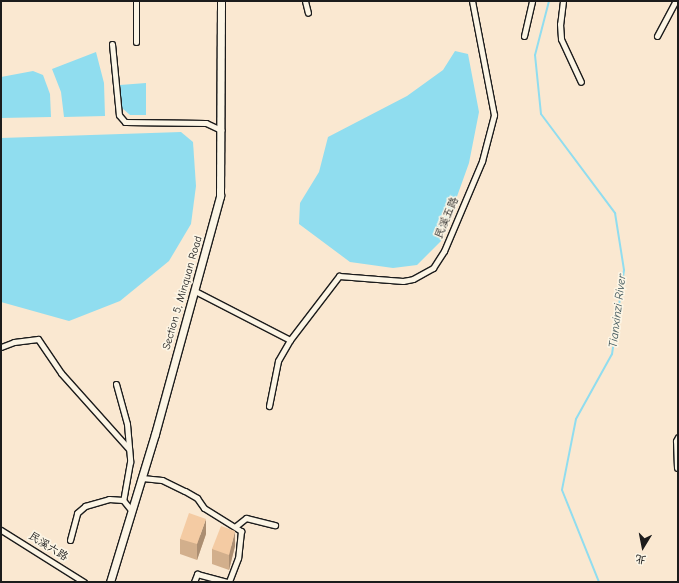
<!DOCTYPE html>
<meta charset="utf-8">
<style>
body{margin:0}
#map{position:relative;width:679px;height:583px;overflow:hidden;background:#fae8d1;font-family:"Comic Neue","LXGW WenKai TC",sans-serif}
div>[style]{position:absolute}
.water>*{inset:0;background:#90ddef}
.stream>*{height:2px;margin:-1px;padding:0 1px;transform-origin:1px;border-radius:1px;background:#90ddef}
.roads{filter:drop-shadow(1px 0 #1c1c1c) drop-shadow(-1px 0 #1c1c1c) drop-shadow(0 1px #1c1c1c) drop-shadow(0 -1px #1c1c1c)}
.street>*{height:5px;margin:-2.5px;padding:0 2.5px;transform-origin:2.5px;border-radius:2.5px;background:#fcf5e5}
.secondary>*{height:7px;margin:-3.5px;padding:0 3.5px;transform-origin:3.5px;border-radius:3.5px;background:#fcf5e5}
.wall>*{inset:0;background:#d2af8c}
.shaded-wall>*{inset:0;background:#ab8e72}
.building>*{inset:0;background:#f4cba3}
span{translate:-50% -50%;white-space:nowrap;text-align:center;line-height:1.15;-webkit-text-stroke:3.5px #fcf5e5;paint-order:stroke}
.street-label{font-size:11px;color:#1c1c1c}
.water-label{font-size:12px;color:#3f565b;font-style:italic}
.frame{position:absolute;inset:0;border:2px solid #1c1c1c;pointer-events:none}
.north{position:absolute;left:623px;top:527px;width:40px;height:40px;-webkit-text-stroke:3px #fcf5e5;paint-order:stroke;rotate:190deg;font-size:11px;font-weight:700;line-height:16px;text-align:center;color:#1c1c1c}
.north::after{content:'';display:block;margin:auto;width:14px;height:18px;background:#1c1c1c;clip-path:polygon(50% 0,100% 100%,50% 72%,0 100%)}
</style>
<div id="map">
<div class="water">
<div style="clip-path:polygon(455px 51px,468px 54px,479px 112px,469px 163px,441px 241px,417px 265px,393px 268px,350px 262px,299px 224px,300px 203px,319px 172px,328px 137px,407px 96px,443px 70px)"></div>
<div style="clip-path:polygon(96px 52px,104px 83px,105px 116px,64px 117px,61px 92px,52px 69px)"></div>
<div style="clip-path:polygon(33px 71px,43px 75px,50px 94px,51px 117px,1px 118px,1px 77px)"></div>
<div style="clip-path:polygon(146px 83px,146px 115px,130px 115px,122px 108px,120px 85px)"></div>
<div style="clip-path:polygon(181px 132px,193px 142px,196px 186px,191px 224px,169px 261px,120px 301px,69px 321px,1px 302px,1px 138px)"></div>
</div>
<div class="stream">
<div style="left:549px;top:1px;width:56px;rotate:104.5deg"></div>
<div style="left:535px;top:55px;width:59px;rotate:84.2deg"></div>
<div style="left:541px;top:114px;width:124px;rotate:53.2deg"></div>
<div style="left:615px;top:213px;width:58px;rotate:81deg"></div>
<div style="left:624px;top:270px;width:85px;rotate:98.1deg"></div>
<div style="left:612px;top:354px;width:74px;rotate:119deg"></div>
<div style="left:576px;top:419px;width:72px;rotate:101.2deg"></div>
<div style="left:562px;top:490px;width:99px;rotate:68.1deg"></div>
</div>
<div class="roads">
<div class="street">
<div style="left:136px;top:1px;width:41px;rotate:90deg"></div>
<div style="left:305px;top:1px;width:12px;rotate:76deg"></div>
<div style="left:563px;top:1px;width:23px;rotate:97deg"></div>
<div style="left:560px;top:24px;width:15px;rotate:86deg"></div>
<div style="left:561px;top:39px;width:47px;rotate:65.1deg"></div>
<div style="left:524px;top:36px;width:36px;rotate:-77deg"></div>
<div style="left:657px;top:36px;width:40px;rotate:-62deg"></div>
<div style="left:112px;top:44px;width:71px;rotate:84.4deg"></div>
<div style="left:119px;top:115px;width:9px;rotate:49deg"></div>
<div style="left:125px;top:122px;width:81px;rotate:0.7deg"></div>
<div style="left:206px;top:123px;width:17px;rotate:25deg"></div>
<div style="left:195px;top:291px;width:107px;rotate:27.3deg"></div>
<div style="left:290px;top:340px;width:24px;rotate:120deg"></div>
<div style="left:278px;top:361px;width:46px;rotate:101.3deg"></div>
<div style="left:290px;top:340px;width:81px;rotate:-52.6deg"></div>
<div style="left:339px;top:276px;width:64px;rotate:4.5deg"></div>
<div style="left:403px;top:281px;width:10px;rotate:-11deg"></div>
<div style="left:413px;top:279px;width:23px;rotate:-29deg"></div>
<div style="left:433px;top:268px;width:20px;rotate:-57deg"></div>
<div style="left:444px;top:251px;width:98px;rotate:-67.1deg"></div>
<div style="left:482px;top:161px;width:48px;rotate:-75.4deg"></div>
<div style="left:494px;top:115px;width:116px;rotate:-100.9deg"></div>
<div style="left:1px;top:347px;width:14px;rotate:-21deg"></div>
<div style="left:14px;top:342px;width:24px;rotate:-7deg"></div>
<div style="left:38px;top:339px;width:41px;rotate:55.9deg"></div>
<div style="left:61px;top:373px;width:102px;rotate:48.2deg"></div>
<div style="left:116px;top:384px;width:41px;rotate:74.6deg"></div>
<div style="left:127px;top:424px;width:38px;rotate:85deg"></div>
<div style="left:130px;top:462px;width:39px;rotate:100deg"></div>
<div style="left:677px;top:468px;width:27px;rotate:-92deg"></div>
<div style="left:676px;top:441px;width:4px;rotate:-63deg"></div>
<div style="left:142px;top:478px;width:20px;rotate:6deg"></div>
<div style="left:162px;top:480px;width:25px;rotate:26deg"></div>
<div style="left:185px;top:491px;width:14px;rotate:30deg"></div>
<div style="left:197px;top:498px;width:12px;rotate:55deg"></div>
<div style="left:204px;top:508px;width:44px;rotate:31.9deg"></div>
<div style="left:241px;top:531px;width:27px;rotate:96deg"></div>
<div style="left:238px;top:558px;width:26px;rotate:111deg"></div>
<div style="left:236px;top:526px;width:13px;rotate:-39deg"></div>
<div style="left:246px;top:518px;width:30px;rotate:14deg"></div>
<div style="left:1px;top:530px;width:98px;rotate:32.1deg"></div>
<div style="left:70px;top:540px;width:28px;rotate:-75deg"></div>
<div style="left:77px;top:513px;width:11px;rotate:-41deg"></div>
<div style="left:85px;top:506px;width:25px;rotate:-16deg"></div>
<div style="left:109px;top:499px;width:14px;rotate:4deg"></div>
<div style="left:123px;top:500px;width:14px;rotate:51deg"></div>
<div style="left:194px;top:582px;width:9px;rotate:-69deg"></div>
<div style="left:197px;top:574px;width:30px;rotate:15deg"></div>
</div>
<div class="secondary">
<div style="left:110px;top:582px;width:155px;rotate:-73.1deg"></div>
<div style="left:155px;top:434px;width:247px;rotate:-74.7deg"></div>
<div style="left:220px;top:196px;width:195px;rotate:-89.7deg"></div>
</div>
</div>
<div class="wall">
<div style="clip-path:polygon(206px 534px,197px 560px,180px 554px,180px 539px)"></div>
<div style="clip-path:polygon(235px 546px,229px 570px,212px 564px,212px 549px)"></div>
</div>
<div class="shaded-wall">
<div style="clip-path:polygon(206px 519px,206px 534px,197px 560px,197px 544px)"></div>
<div style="clip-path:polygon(235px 531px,235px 546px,229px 570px,229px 555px)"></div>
</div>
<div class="building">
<div style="clip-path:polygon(189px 513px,206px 519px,197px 544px,180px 539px)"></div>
<div style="clip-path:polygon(221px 526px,235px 531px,229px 555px,212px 549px)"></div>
</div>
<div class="street-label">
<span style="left:447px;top:218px;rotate:-67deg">民溪五路</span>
<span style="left:183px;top:293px;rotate:-74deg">Section 5, Minquan Road</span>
<span style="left:48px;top:547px;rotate:32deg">民溪六路</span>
</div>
<div class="water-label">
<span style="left:618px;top:311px;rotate:-83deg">Tianxinzi River</span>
</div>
<div class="frame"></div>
<div class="north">北</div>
</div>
